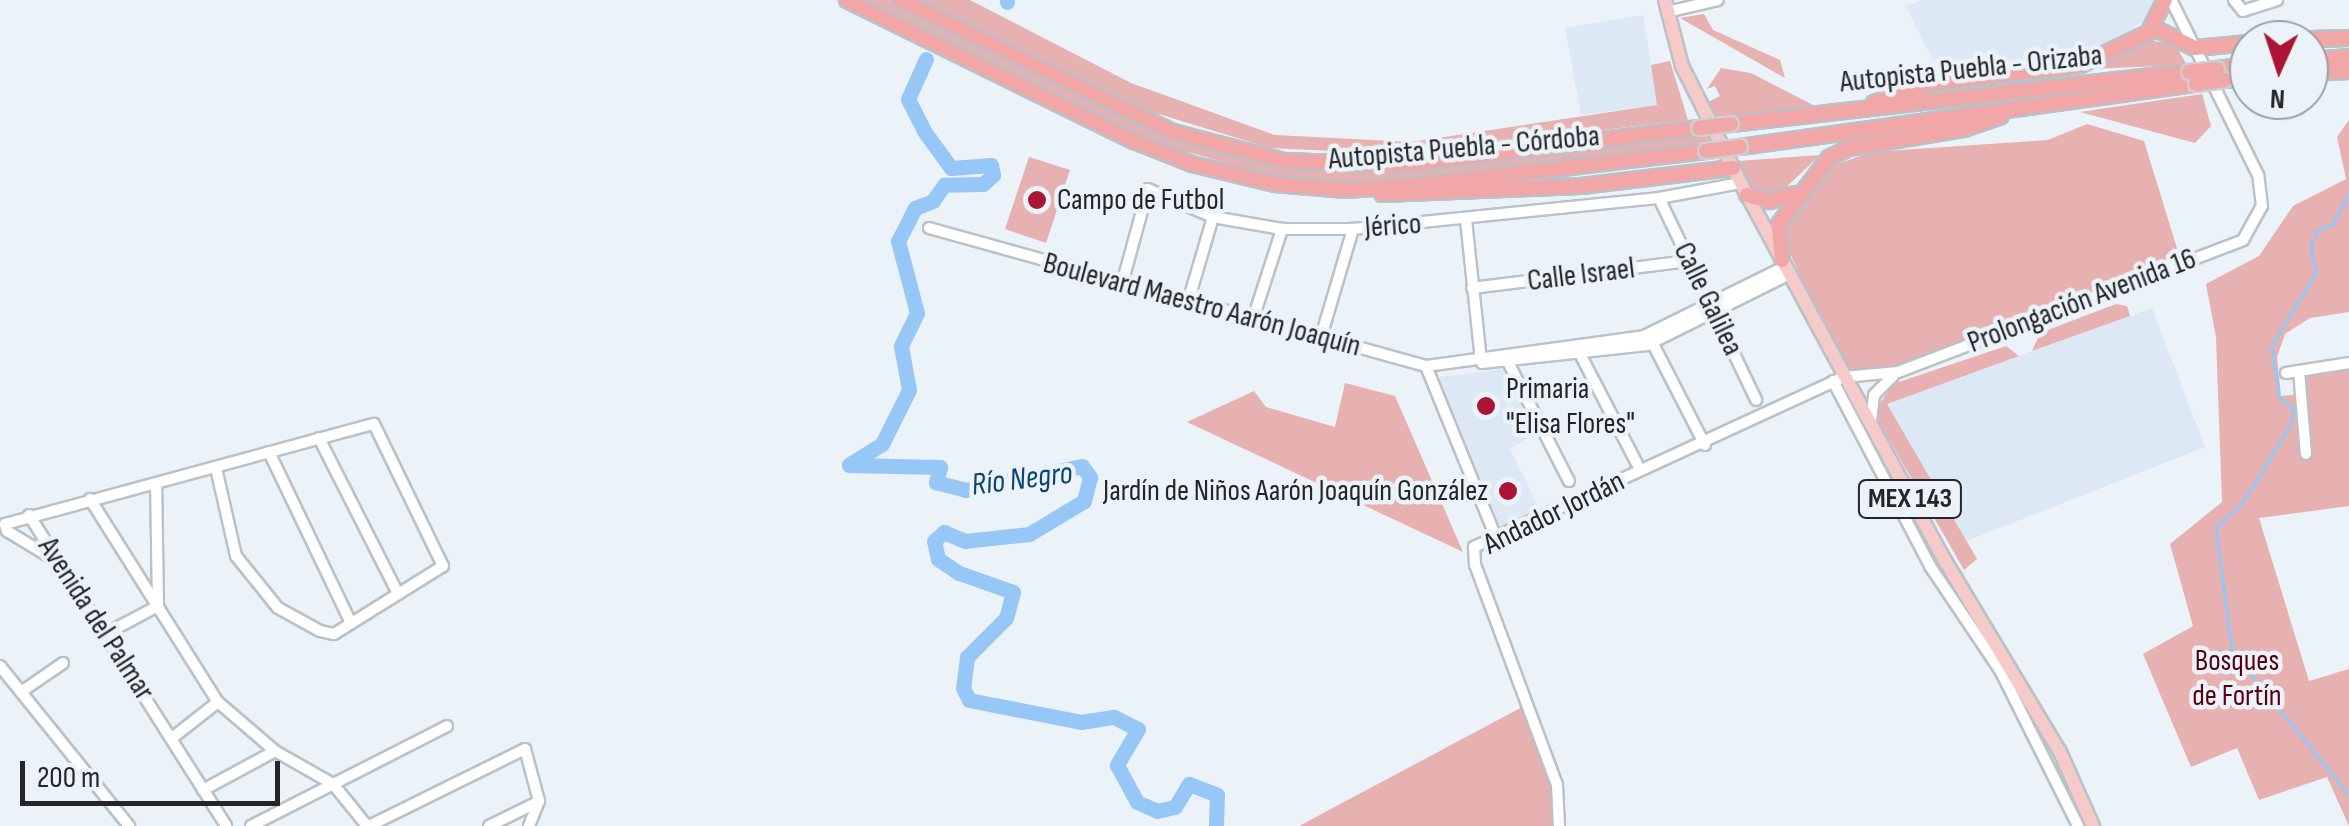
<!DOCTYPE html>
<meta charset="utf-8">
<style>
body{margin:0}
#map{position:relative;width:2349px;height:826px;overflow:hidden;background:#ebf2f8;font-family:"Sofia Sans Condensed",sans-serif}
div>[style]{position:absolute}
.built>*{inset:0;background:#dce9f5}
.green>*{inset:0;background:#e7b0b1}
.stream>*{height:2.5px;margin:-1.25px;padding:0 1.25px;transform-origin:1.25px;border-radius:1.25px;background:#96c7f6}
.river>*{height:15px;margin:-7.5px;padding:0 7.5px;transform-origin:7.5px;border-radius:7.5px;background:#96c7f6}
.roads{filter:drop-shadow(2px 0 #bac1c7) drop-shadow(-2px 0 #bac1c7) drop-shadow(0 2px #bac1c7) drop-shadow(0 -2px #bac1c7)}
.minor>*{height:10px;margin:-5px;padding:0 5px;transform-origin:5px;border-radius:5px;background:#fff}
.major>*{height:12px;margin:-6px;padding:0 6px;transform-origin:6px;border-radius:6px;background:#f7caca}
.highway>*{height:14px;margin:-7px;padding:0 7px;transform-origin:7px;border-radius:7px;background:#f1a6a7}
.bridges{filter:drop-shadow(2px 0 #cfcfd0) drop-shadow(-2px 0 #cfcfd0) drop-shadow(0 2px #cfcfd0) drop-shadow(0 -2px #cfcfd0)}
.highway-bridge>*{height:14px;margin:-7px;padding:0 7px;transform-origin:7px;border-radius:7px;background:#f1a6a7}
.dots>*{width:28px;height:28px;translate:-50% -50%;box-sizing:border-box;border:5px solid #ebf2f8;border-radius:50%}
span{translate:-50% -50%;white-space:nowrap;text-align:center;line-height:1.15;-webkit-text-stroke:9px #ebf2f8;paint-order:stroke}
.shield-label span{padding:2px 8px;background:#ebf2f8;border:2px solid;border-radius:8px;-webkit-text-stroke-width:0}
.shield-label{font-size:28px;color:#232528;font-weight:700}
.street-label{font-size:30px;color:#232528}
.poi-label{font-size:30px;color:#232528}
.left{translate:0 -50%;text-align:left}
.right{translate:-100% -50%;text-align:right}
.park-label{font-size:30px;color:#540012}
.water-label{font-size:32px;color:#0d4570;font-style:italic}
.north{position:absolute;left:2229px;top:20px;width:100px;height:100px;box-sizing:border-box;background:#ebf2f8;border:2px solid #9ba0a5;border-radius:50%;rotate:183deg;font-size:28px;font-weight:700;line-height:40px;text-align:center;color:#232528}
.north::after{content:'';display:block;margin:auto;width:35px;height:45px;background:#ab1434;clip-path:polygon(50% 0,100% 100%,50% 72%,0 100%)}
.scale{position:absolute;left:20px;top:761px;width:260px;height:45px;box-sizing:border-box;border:5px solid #232528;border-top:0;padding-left:12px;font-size:30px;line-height:35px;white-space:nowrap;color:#232528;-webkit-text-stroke:8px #ebf2f8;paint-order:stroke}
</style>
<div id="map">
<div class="built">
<div style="clip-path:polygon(1923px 0,2155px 0,2146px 20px,2098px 51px,1977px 66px,1932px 59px,1906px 6px)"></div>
<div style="clip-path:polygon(1643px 15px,1658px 105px,1581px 115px,1565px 28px)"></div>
<div style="clip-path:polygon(2152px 308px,2205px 447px,1964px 542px,1886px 404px)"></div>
<div style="clip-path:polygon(1504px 369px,1536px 434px,1510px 449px,1540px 510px,1500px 526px,1439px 377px)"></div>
</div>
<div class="green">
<div style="clip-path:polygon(861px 0,890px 0,1186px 144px,1278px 167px,1377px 172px,1710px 133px,1716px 143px,1429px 178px,1345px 184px,1276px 177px,1142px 139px)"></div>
<div style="clip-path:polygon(922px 0,970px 0,1131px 83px,1275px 135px,1411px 142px,1657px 105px,1651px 65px,1670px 61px,1688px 120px,1398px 154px,1270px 148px,1152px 112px)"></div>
<div style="clip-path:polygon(1704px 14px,1713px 30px,1780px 60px,1785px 78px,1680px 18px)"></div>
<div style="clip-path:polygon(2150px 40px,2176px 46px,2187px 65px,2089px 69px)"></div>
<div style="clip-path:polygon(1721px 68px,1751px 73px,1815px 106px,1717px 119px,1708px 102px,1720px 96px,1715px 86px,1707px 89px)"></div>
<div style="clip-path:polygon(2202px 94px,2211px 126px,2195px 143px,2080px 112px)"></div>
<div style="clip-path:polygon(2349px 120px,2349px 312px,2310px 318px,2285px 334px,2277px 357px,2281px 396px,2303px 394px,2301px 377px,2349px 370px,2349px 506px,2259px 518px,2309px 681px,2349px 669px,2349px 826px,2327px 777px,2259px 800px,2237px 748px,2191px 767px,2143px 654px,2193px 626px,2170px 544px,2222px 502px,2216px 337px,2206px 284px,2259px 256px,2293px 206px,2346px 179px,2337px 137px)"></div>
<div style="clip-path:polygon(2087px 124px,2144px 141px,2180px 258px,1891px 369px,1861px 374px,1840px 363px,1782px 236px,1791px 213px,1832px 166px,1871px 152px,2048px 140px)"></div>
<div style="clip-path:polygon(1820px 155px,1778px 195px,1754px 193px,1738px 161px)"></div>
<div style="clip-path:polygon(1029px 157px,1070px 170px,1046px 243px,1005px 229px)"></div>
<div style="clip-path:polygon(2116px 304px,2127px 306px,2130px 316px,2032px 351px,2040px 333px)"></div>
<div style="clip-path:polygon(2006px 346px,2019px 356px,1887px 404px,1977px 559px,1964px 570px,1879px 422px,1877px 408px,1893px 384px)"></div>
<div style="clip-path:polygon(1345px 383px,1395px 396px,1463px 552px,1187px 422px,1254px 391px,1266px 407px,1335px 427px)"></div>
<div style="clip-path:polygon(1526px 705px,1560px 800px,1559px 826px,1299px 826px)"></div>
</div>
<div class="stream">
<div style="left:2349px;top:194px;width:34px;rotate:118deg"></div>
<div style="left:2333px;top:224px;width:17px;rotate:156deg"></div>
<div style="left:2317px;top:231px;width:15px;rotate:113deg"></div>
<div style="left:2311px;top:245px;width:28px;rotate:80deg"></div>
<div style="left:2316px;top:273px;width:84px;rotate:121.4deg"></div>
<div style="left:2272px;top:345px;width:51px;rotate:82.2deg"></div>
<div style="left:2279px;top:396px;width:21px;rotate:43deg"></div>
<div style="left:2294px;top:410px;width:16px;rotate:104deg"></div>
<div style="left:2290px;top:426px;width:90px;rotate:121.4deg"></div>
<div style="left:2243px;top:503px;width:37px;rotate:137deg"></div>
<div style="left:2216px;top:528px;width:123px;rotate:82.5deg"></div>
<div style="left:2232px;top:650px;width:186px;rotate:51.1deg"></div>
</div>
<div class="river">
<div style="left:1007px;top:0;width:2px;rotate:90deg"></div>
<div style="left:926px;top:59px;width:44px;rotate:114.2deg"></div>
<div style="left:908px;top:99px;width:36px;rotate:63deg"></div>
<div style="left:924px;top:131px;width:46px;rotate:53.9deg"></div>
<div style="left:951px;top:168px;width:40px;rotate:-4.3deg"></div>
<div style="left:991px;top:165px;width:10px;rotate:79deg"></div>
<div style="left:993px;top:175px;width:13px;rotate:138deg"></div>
<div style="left:983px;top:184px;width:39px;rotate:179deg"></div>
<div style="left:944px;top:185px;width:19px;rotate:125deg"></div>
<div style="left:933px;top:201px;width:19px;rotate:159deg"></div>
<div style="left:915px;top:208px;width:37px;rotate:117deg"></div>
<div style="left:898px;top:241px;width:74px;rotate:75.2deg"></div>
<div style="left:917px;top:313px;width:37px;rotate:116deg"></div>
<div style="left:901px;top:346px;width:45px;rotate:79.7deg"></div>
<div style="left:909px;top:390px;width:60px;rotate:116.6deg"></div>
<div style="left:882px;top:444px;width:39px;rotate:148deg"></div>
<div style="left:849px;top:465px;width:91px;rotate:1.3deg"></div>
<div style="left:940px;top:467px;width:16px;rotate:105deg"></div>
<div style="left:936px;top:482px;width:30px;rotate:15deg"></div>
<div style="left:965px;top:490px;width:119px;rotate:-11.6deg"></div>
<div style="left:1082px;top:466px;width:14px;rotate:54deg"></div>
<div style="left:1090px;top:477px;width:25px;rotate:104deg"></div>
<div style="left:1084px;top:501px;width:64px;rotate:149deg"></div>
<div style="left:1029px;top:534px;width:64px;rotate:173.8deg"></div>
<div style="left:965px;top:541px;width:23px;rotate:-157deg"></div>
<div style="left:944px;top:532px;width:13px;rotate:138deg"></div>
<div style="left:934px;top:541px;width:18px;rotate:77deg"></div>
<div style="left:938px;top:559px;width:25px;rotate:34deg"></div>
<div style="left:959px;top:573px;width:57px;rotate:19.4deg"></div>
<div style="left:1013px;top:592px;width:27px;rotate:105deg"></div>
<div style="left:1006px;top:618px;width:55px;rotate:135deg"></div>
<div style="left:967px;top:657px;width:31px;rotate:97deg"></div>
<div style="left:963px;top:688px;width:13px;rotate:63deg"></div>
<div style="left:969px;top:700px;width:114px;rotate:11.1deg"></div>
<div style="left:1081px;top:722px;width:33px;rotate:-9deg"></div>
<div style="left:1114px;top:717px;width:27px;rotate:27deg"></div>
<div style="left:1138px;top:729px;width:42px;rotate:120.3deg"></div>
<div style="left:1117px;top:765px;width:42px;rotate:61.6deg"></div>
<div style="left:1137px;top:802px;width:22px;rotate:24deg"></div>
<div style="left:1157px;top:811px;width:18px;rotate:-13deg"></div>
<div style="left:1175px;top:807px;width:27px;rotate:-59deg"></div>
<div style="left:1189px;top:784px;width:30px;rotate:21deg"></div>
<div style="left:1217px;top:795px;width:31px;rotate:92deg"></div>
</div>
<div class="roads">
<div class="minor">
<div style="left:2234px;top:0;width:14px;rotate:51deg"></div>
<div style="left:2243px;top:11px;width:36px;rotate:-18deg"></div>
<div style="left:1667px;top:12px;width:52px;rotate:-13.2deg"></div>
<div style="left:1659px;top:198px;width:224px;rotate:64.3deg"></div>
<div style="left:1466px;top:220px;width:142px;rotate:83.9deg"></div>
<div style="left:929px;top:228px;width:516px;rotate:15.52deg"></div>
<div style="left:1426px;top:366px;width:220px;rotate:-7.8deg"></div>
<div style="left:1644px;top:336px;width:158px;rotate:-26.2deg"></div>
<div style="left:1122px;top:284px;width:98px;rotate:-74.7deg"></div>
<div style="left:1148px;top:189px;width:71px;rotate:23.3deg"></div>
<div style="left:1213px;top:217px;width:70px;rotate:9.9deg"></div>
<div style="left:1282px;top:229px;width:71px"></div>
<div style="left:1353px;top:229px;width:308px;rotate:-5.8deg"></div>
<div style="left:1659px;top:198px;width:83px;rotate:-10.4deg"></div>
<div style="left:1472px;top:288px;width:220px;rotate:-7.1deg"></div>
<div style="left:1188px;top:302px;width:89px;rotate:-73.6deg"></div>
<div style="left:1253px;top:319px;width:95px;rotate:-72.1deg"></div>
<div style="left:1321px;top:337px;width:113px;rotate:-73.5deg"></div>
<div style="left:1651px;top:340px;width:118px;rotate:62.8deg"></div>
<div style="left:1578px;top:350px;width:128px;rotate:62.6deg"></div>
<div style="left:1507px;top:360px;width:136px;rotate:62.9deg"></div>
<div style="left:1482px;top:363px;width:166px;rotate:-6.2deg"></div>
<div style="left:1647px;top:345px;width:160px;rotate:-26.4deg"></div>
<div style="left:1426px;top:366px;width:183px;rotate:67.8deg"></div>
<div style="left:2299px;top:371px;width:83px;rotate:85.2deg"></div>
<div style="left:2286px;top:373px;width:64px;rotate:-9deg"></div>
<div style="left:1833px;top:381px;width:209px;rotate:62.3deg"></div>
<div style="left:1930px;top:566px;width:125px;rotate:56.1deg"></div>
<div style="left:2000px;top:670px;width:174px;rotate:63.4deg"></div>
<div style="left:1871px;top:420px;width:25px;rotate:-83deg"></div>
<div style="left:1874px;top:395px;width:27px;rotate:-45deg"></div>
<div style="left:319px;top:438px;width:175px;rotate:63.1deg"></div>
<div style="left:269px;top:452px;width:190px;rotate:64.4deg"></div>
<div style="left:90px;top:499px;width:240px;rotate:57.8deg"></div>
<div style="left:218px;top:702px;width:75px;rotate:40.7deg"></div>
<div style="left:275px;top:751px;width:67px;rotate:29.6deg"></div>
<div style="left:333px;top:784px;width:54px;rotate:51deg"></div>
<div style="left:29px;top:515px;width:368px;rotate:57.6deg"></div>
<div style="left:60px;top:563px;width:62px;rotate:-148.9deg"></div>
<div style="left:7px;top:531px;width:7px;rotate:-106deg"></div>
<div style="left:5px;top:524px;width:382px;rotate:-15.2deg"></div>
<div style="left:374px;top:424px;width:158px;rotate:64.1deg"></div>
<div style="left:443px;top:566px;width:128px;rotate:148deg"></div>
<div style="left:334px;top:634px;width:14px;rotate:-168deg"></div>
<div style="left:320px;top:631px;width:48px;rotate:-151.3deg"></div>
<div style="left:278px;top:608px;width:67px;rotate:-128.9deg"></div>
<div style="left:236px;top:556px;width:90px;rotate:-102.8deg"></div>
<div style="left:107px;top:633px;width:58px;rotate:-27.9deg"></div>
<div style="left:158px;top:606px;width:122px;rotate:-90.9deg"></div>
<div style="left:0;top:666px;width:206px;rotate:51.1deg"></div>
<div style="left:21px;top:692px;width:51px;rotate:-34.6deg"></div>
<div style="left:172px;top:738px;width:58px;rotate:-38deg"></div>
<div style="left:203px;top:790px;width:82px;rotate:-28.4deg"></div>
<div style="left:251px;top:826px;width:220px;rotate:-27deg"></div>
<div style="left:369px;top:826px;width:174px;rotate:-26.3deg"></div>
<div style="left:525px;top:749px;width:54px;rotate:74.9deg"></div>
<div style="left:539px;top:801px;width:27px;rotate:112deg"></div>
<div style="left:489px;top:826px;width:55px;rotate:-26.1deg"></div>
<div style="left:1559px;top:826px;width:41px;rotate:-92.8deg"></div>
<div style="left:1557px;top:785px;width:235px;rotate:-110.4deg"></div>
<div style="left:1475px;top:565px;width:18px;rotate:-93deg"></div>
<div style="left:1474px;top:547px;width:406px;rotate:-24.7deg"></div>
<div style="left:1843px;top:377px;width:55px;rotate:-5.2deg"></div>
<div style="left:1898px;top:372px;width:369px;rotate:-20.9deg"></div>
<div style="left:2243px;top:240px;width:39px;rotate:-61deg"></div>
<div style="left:2262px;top:206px;width:31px;rotate:-97deg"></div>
<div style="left:2258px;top:175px;width:195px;rotate:-116.4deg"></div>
</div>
<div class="major">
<div style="left:1665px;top:0;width:68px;rotate:75.6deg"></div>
<div style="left:1682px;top:66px;width:144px;rotate:63.3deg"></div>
<div style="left:1747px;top:195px;width:414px;rotate:61.6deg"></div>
<div style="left:1944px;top:559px;width:225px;rotate:59deg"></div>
<div style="left:2060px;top:752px;width:81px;rotate:66deg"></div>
</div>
<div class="highway">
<div style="left:847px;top:0;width:320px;rotate:26.2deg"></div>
<div style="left:1134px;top:141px;width:62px;rotate:21.6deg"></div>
<div style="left:1192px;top:164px;width:85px;rotate:13.5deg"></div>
<div style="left:1275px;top:184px;width:71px;rotate:4.8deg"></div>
<div style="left:1346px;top:190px;width:83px;rotate:-4.1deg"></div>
<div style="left:1429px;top:184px;width:279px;rotate:-6.8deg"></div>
<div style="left:901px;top:0;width:302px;rotate:25.9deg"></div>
<div style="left:1173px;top:132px;width:115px;rotate:14.6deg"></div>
<div style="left:1284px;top:161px;width:113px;rotate:2deg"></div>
<div style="left:1397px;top:165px;width:304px;rotate:-7deg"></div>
<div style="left:2149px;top:31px;width:35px;rotate:-63deg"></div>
<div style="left:2275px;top:40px;width:74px;rotate:-1.5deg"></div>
<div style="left:2309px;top:60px;width:40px;rotate:-4.3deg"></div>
<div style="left:2217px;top:69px;width:32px;rotate:-7deg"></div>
<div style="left:2309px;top:73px;width:40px;rotate:-2.9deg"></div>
<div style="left:2225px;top:80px;width:24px;rotate:-5deg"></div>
<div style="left:1874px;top:103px;width:63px;rotate:-18.4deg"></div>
<div style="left:1934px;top:83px;width:148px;rotate:-7deg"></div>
<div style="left:2081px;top:65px;width:83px;rotate:-25.6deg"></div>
<div style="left:2156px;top:29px;width:43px;rotate:26deg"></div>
<div style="left:2195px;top:48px;width:54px;rotate:-5.3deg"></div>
<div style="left:1731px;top:124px;width:461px;rotate:-6.5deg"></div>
<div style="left:1740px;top:147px;width:460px;rotate:-7.9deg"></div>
<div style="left:1382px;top:194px;width:199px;rotate:-2.3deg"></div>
<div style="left:1581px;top:186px;width:153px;rotate:-6.8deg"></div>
<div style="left:1747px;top:195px;width:24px;rotate:15deg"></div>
<div style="left:1770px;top:201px;width:25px;rotate:-16deg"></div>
<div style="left:1782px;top:260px;width:36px;rotate:-95deg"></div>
<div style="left:1779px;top:224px;width:83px;rotate:-52.9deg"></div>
<div style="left:1829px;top:158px;width:22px;rotate:-27deg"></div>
<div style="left:1849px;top:148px;width:117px;rotate:-9.4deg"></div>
<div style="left:1964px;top:129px;width:39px;rotate:-19deg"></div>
</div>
</div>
<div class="bridges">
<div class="highway-bridge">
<div style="left:2189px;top:72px;width:28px;rotate:-6deg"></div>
<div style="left:2196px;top:84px;width:29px;rotate:-8deg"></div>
<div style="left:1699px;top:128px;width:32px;rotate:-7deg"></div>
<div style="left:1706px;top:151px;width:34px;rotate:-7deg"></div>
</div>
</div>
<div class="dots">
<div style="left:1037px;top:200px;background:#ab1434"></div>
<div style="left:1486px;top:406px;background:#ab1434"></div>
<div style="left:1508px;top:491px;background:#ab1434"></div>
</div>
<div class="shield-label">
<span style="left:1910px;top:499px">MEX 143</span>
</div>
<div class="street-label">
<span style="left:1971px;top:69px;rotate:-6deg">Autopista Puebla - Orizaba</span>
<span style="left:1464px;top:148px;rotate:-5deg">Autopista Puebla - Córdoba</span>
<span style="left:1393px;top:226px;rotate:-4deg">Jérico</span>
<span style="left:1581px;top:275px;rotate:-7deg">Calle Israel</span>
<span style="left:1708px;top:299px;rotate:64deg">Calle Galilea</span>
<span style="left:2082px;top:301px;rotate:-21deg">Prolongación Avenida 16</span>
<span style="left:1202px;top:305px;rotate:15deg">Boulevard Maestro Aarón Joaquín</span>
<span style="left:1554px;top:513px;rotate:-26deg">Andador Jordán</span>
<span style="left:96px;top:619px;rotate:57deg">Avenida del Palmar</span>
</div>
<div class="poi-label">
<span class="left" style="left:1057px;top:200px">Campo de Futbol</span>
<span class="left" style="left:1506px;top:406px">Primaria<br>"Elisa Flores"</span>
<span class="right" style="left:1488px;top:491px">Jardín de Niños Aarón Joaquín González</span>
</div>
<div class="park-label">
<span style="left:2237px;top:678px">Bosques<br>de Fortín</span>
</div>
<div class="water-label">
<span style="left:1022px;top:480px;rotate:-7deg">Río Negro</span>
</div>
<div class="north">N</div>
<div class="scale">200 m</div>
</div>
